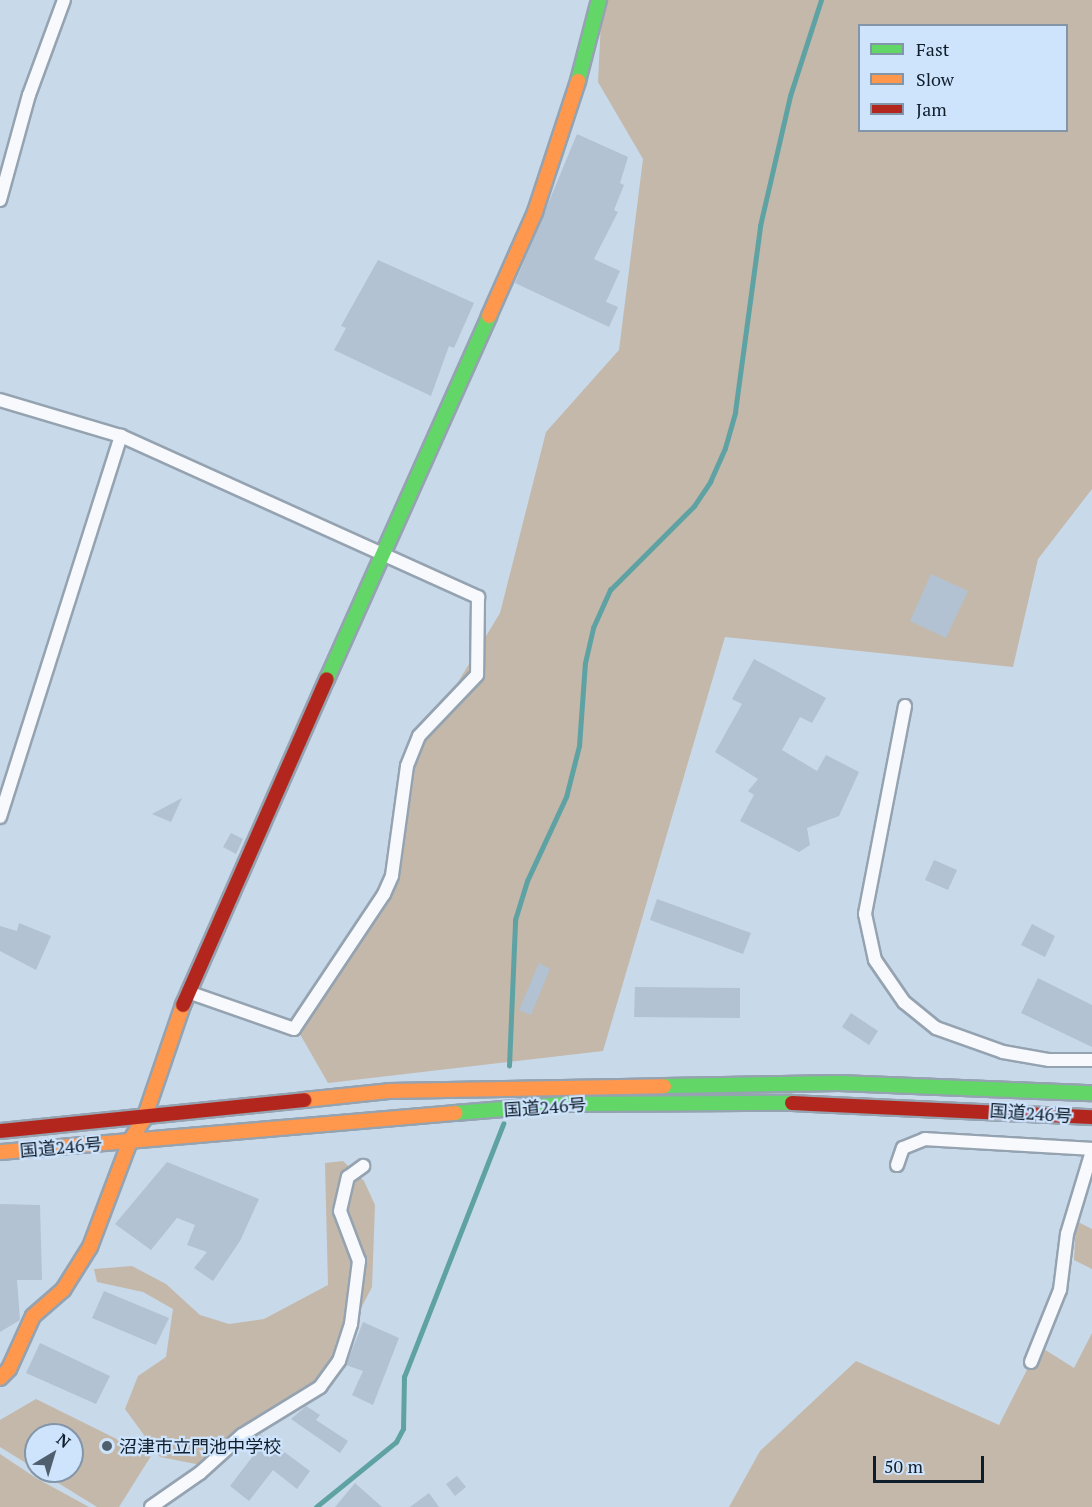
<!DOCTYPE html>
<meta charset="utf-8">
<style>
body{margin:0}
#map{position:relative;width:1092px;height:1507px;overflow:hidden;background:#c8d9ea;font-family:"PT Serif","Noto Sans JP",serif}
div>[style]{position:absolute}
.green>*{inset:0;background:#c3b8aa}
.stream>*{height:4.5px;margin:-2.25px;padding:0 2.25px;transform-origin:2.25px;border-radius:2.25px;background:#5fa2a4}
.building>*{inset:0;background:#b2c2d2}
.roads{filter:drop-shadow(2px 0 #95a3b1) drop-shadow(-2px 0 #95a3b1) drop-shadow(0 2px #95a3b1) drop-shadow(0 -2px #95a3b1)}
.street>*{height:12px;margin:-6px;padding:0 6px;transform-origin:6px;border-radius:6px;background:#f7f9fc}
.fast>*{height:14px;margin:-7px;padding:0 7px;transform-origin:7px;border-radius:7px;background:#63d668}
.slow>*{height:14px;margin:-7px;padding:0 7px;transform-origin:7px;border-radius:7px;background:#ff974d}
.jam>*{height:14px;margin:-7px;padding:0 7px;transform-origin:7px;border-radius:7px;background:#b3261e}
.dots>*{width:16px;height:16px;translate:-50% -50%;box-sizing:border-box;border:3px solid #cee4fd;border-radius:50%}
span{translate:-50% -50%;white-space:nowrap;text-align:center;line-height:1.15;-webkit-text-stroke:4.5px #cee4fd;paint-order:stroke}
.street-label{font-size:18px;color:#101e2c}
.poi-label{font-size:18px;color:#101e2c}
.left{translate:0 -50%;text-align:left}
.legend{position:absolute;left:858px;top:24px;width:210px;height:108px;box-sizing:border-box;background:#cee4fd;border:2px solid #8295a9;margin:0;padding:8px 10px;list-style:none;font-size:18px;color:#101e2c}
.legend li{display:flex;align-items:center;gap:12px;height:30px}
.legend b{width:30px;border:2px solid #8295a9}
.north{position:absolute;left:24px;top:1423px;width:60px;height:60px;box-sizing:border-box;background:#cee4fd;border:2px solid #8295a9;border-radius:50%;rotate:38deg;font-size:16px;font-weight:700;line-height:24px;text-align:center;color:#101e2c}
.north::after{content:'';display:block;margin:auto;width:21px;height:27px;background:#505f6e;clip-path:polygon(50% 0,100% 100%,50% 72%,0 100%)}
.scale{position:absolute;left:873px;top:1456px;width:111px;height:27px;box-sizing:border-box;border:3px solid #101e2c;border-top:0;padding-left:8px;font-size:18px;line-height:21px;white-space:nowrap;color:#101e2c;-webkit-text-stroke:4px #cee4fd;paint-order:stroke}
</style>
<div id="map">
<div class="green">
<div style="clip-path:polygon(evenodd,602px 0,1092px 0,1092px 489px,1038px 559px,1013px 667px,725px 637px,603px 1051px,328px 1083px,297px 1029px,386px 889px,418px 748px,500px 613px,546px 432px,619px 350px,643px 159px,598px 82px,602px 0,860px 26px,1066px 26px,1066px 130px,860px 130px,860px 26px)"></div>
<div style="clip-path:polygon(343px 1161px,364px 1181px,375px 1205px,372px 1287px,320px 1387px,201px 1465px,160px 1457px,125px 1409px,138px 1376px,166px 1357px,173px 1309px,143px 1292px,97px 1282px,94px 1269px,132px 1266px,166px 1284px,200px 1315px,229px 1324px,264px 1319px,328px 1285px,325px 1163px)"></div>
<div style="clip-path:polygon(1076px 1221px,1092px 1229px,1092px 1269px,1074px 1260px)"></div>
<div style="clip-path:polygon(1092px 1333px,1092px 1507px,729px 1507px,760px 1451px,856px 1361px,999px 1425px,1039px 1346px,1074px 1368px)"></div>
<div style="clip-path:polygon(evenodd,36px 1399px,151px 1456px,119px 1507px,97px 1507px,0 1447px,0 1420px,36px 1399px,36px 1435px,72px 1435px,72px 1471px,36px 1471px,36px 1435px)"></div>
<div style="clip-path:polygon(0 1454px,36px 1478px,89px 1507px,0 1507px)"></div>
</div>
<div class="stream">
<div style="left:509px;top:1066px;width:146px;rotate:-87.6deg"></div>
<div style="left:515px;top:920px;width:41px;rotate:-72.9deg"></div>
<div style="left:527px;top:881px;width:93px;rotate:-65.1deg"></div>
<div style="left:566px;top:797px;width:53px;rotate:-75.7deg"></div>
<div style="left:579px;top:746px;width:83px;rotate:-85.9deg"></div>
<div style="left:585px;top:663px;width:36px;rotate:-77deg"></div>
<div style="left:593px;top:628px;width:42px;rotate:-65.9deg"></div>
<div style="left:610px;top:590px;width:119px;rotate:-45deg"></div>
<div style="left:694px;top:506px;width:29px;rotate:-56deg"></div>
<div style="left:710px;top:482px;width:37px;rotate:-66deg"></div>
<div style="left:725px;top:448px;width:37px;rotate:-74deg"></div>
<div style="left:735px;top:412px;width:188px;rotate:-82.3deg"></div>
<div style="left:760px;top:226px;width:133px;rotate:-77deg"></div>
<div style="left:790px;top:96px;width:101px;rotate:-72.1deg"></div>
<div style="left:316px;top:1507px;width:103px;rotate:-39.1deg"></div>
<div style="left:396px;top:1442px;width:15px;rotate:-62deg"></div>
<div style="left:403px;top:1429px;width:52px;rotate:-88.9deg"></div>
<div style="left:404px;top:1377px;width:272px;rotate:-68.6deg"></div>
</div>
<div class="building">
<div style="clip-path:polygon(577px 134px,628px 157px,620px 183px,624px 185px,614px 210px,618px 212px,594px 259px,620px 271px,606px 302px,618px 307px,609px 327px,515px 283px)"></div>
<div style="clip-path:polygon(378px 260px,474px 303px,454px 348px,449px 346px,431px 396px,334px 350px,346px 328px,341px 326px)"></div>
<div style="clip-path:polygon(931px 574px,968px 591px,946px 638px,910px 621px)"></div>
<div style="clip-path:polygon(754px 659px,826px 698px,812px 723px,800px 717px,782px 750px,817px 771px,826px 755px,859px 772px,839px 816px,807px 828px,810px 845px,799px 852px,740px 821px,754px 795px,748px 791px,758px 779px,715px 752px,742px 704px,732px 699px)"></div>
<div style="clip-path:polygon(182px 798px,171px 822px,152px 814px)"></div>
<div style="clip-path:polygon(231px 833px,243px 839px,236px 854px,223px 847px)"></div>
<div style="clip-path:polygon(934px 860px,957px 870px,948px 890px,925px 880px)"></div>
<div style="clip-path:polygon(657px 899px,751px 933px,743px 954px,650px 920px)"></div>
<div style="clip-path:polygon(19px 923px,51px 936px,36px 970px,0 951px,0 926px,17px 931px)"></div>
<div style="clip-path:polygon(1032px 924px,1055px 936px,1045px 957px,1021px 945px)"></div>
<div style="clip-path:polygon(539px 963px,550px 969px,531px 1015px,519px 1010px)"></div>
<div style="clip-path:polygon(1038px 978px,1092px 1005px,1092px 1047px,1021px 1013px)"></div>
<div style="clip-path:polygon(635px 987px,740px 988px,740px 1018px,634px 1017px)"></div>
<div style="clip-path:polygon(851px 1013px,878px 1031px,869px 1045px,842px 1027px)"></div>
<div style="clip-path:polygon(167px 1162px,259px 1199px,240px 1241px,213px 1281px,194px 1268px,207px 1252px,187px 1245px,195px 1225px,177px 1218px,151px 1250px,115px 1224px)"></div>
<div style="clip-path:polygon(0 1204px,40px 1205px,42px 1280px,17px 1280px,20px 1320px,0 1332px)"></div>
<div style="clip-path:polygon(104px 1291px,169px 1318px,156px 1345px,92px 1318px)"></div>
<div style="clip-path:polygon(363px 1322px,399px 1338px,373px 1405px,352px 1395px,363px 1371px,346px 1365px)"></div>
<div style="clip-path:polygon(40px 1343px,110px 1376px,96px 1404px,26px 1373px)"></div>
<div style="clip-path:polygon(306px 1406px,320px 1415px,316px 1420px,348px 1441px,340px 1453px,291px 1419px)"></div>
<div style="clip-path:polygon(260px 1434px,310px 1471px,297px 1489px,273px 1470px,249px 1501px,230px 1486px,253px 1456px,248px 1452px,250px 1444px)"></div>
<div style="clip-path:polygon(457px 1476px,466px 1487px,455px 1496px,446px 1484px)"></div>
<div style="clip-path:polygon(355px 1483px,382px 1507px,335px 1507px)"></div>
<div style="clip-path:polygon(429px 1493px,439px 1507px,410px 1507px)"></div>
</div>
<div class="roads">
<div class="street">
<div style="left:0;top:200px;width:109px;rotate:-74.6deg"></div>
<div style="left:29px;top:95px;width:101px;rotate:-69.8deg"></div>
<div style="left:0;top:400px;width:126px;rotate:16.6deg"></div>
<div style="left:121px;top:436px;width:392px;rotate:24.3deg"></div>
<div style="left:478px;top:597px;width:78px;rotate:90.7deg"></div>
<div style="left:477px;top:675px;width:84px;rotate:133.6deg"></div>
<div style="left:419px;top:736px;width:32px;rotate:112deg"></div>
<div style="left:407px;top:766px;width:111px;rotate:97.8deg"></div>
<div style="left:392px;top:876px;width:20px;rotate:114deg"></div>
<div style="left:384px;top:894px;width:162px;rotate:123.7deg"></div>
<div style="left:294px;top:1029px;width:112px;rotate:-160.8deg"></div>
<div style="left:905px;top:706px;width:212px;rotate:100.9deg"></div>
<div style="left:865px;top:914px;width:47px;rotate:77.7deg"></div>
<div style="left:875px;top:960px;width:51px;rotate:55.4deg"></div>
<div style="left:904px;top:1002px;width:41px;rotate:39.1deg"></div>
<div style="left:936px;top:1028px;width:71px;rotate:19.7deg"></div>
<div style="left:1003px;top:1052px;width:47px;rotate:9.9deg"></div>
<div style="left:1049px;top:1060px;width:43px"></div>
<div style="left:0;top:817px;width:400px;rotate:-72.4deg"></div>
<div style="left:897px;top:1165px;width:18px;rotate:-71deg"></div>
<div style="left:903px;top:1148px;width:24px;rotate:-22deg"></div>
<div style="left:925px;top:1139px;width:167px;rotate:3.4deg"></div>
<div style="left:1031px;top:1362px;width:78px;rotate:-68.1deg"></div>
<div style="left:1060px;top:1290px;width:56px;rotate:-82.9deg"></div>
<div style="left:1067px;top:1234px;width:87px;rotate:-73.2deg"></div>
<div style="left:151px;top:1507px;width:60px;rotate:-34.8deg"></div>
<div style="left:200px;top:1473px;width:57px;rotate:-42.1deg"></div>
<div style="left:242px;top:1435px;width:92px;rotate:-31.6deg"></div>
<div style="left:320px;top:1387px;width:32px;rotate:-54deg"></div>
<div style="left:339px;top:1361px;width:39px;rotate:-72deg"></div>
<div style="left:351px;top:1324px;width:64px;rotate:-82.8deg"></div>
<div style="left:359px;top:1261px;width:53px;rotate:-110.8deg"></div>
<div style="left:340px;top:1211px;width:35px;rotate:-77deg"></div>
<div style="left:348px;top:1177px;width:19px;rotate:-36deg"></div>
</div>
<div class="fast">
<div style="left:578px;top:81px;width:84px;rotate:-75.5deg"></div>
<div style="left:327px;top:679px;width:398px;rotate:-65.9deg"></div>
<div style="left:664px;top:1086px;width:175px;rotate:-1deg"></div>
<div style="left:839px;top:1083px;width:253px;rotate:2.3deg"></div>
<div style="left:455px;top:1113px;width:109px;rotate:-4.7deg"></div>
<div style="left:564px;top:1104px;width:228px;rotate:-0.3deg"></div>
</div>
<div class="slow">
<div style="left:489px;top:316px;width:114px;rotate:-66.1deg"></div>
<div style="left:535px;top:212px;width:138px;rotate:-71.8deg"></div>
<div style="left:304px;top:1100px;width:85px;rotate:-6deg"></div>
<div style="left:389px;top:1091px;width:275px;rotate:-1deg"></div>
<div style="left:0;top:1152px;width:457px;rotate:-4.9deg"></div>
<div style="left:0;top:1378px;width:13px;rotate:-45deg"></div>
<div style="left:9px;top:1369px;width:58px;rotate:-65.6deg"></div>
<div style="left:33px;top:1316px;width:40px;rotate:-41deg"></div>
<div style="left:63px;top:1290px;width:51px;rotate:-57.9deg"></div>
<div style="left:90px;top:1247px;width:113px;rotate:-69.3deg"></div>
<div style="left:130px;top:1141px;width:26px;rotate:-58deg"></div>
<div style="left:144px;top:1119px;width:120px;rotate:-71.1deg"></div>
</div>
<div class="jam">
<div style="left:183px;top:1005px;width:356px;rotate:-66.2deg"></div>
<div style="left:792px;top:1103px;width:300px;rotate:2.7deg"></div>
<div style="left:0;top:1131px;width:306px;rotate:-5.8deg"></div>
</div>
</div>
<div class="dots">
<div style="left:107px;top:1446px;background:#505f6e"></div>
</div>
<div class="street-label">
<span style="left:545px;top:1107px;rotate:-4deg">国道246号</span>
<span style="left:1031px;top:1113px;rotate:4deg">国道246号</span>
<span style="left:61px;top:1147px;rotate:-5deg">国道246号</span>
</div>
<div class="poi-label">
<span class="left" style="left:119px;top:1446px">沼津市立門池中学校</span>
</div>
<ul class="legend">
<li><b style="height:8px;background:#63d668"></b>Fast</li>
<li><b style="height:8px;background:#ff974d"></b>Slow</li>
<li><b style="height:8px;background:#b3261e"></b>Jam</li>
</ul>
<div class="north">N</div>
<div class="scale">50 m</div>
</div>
